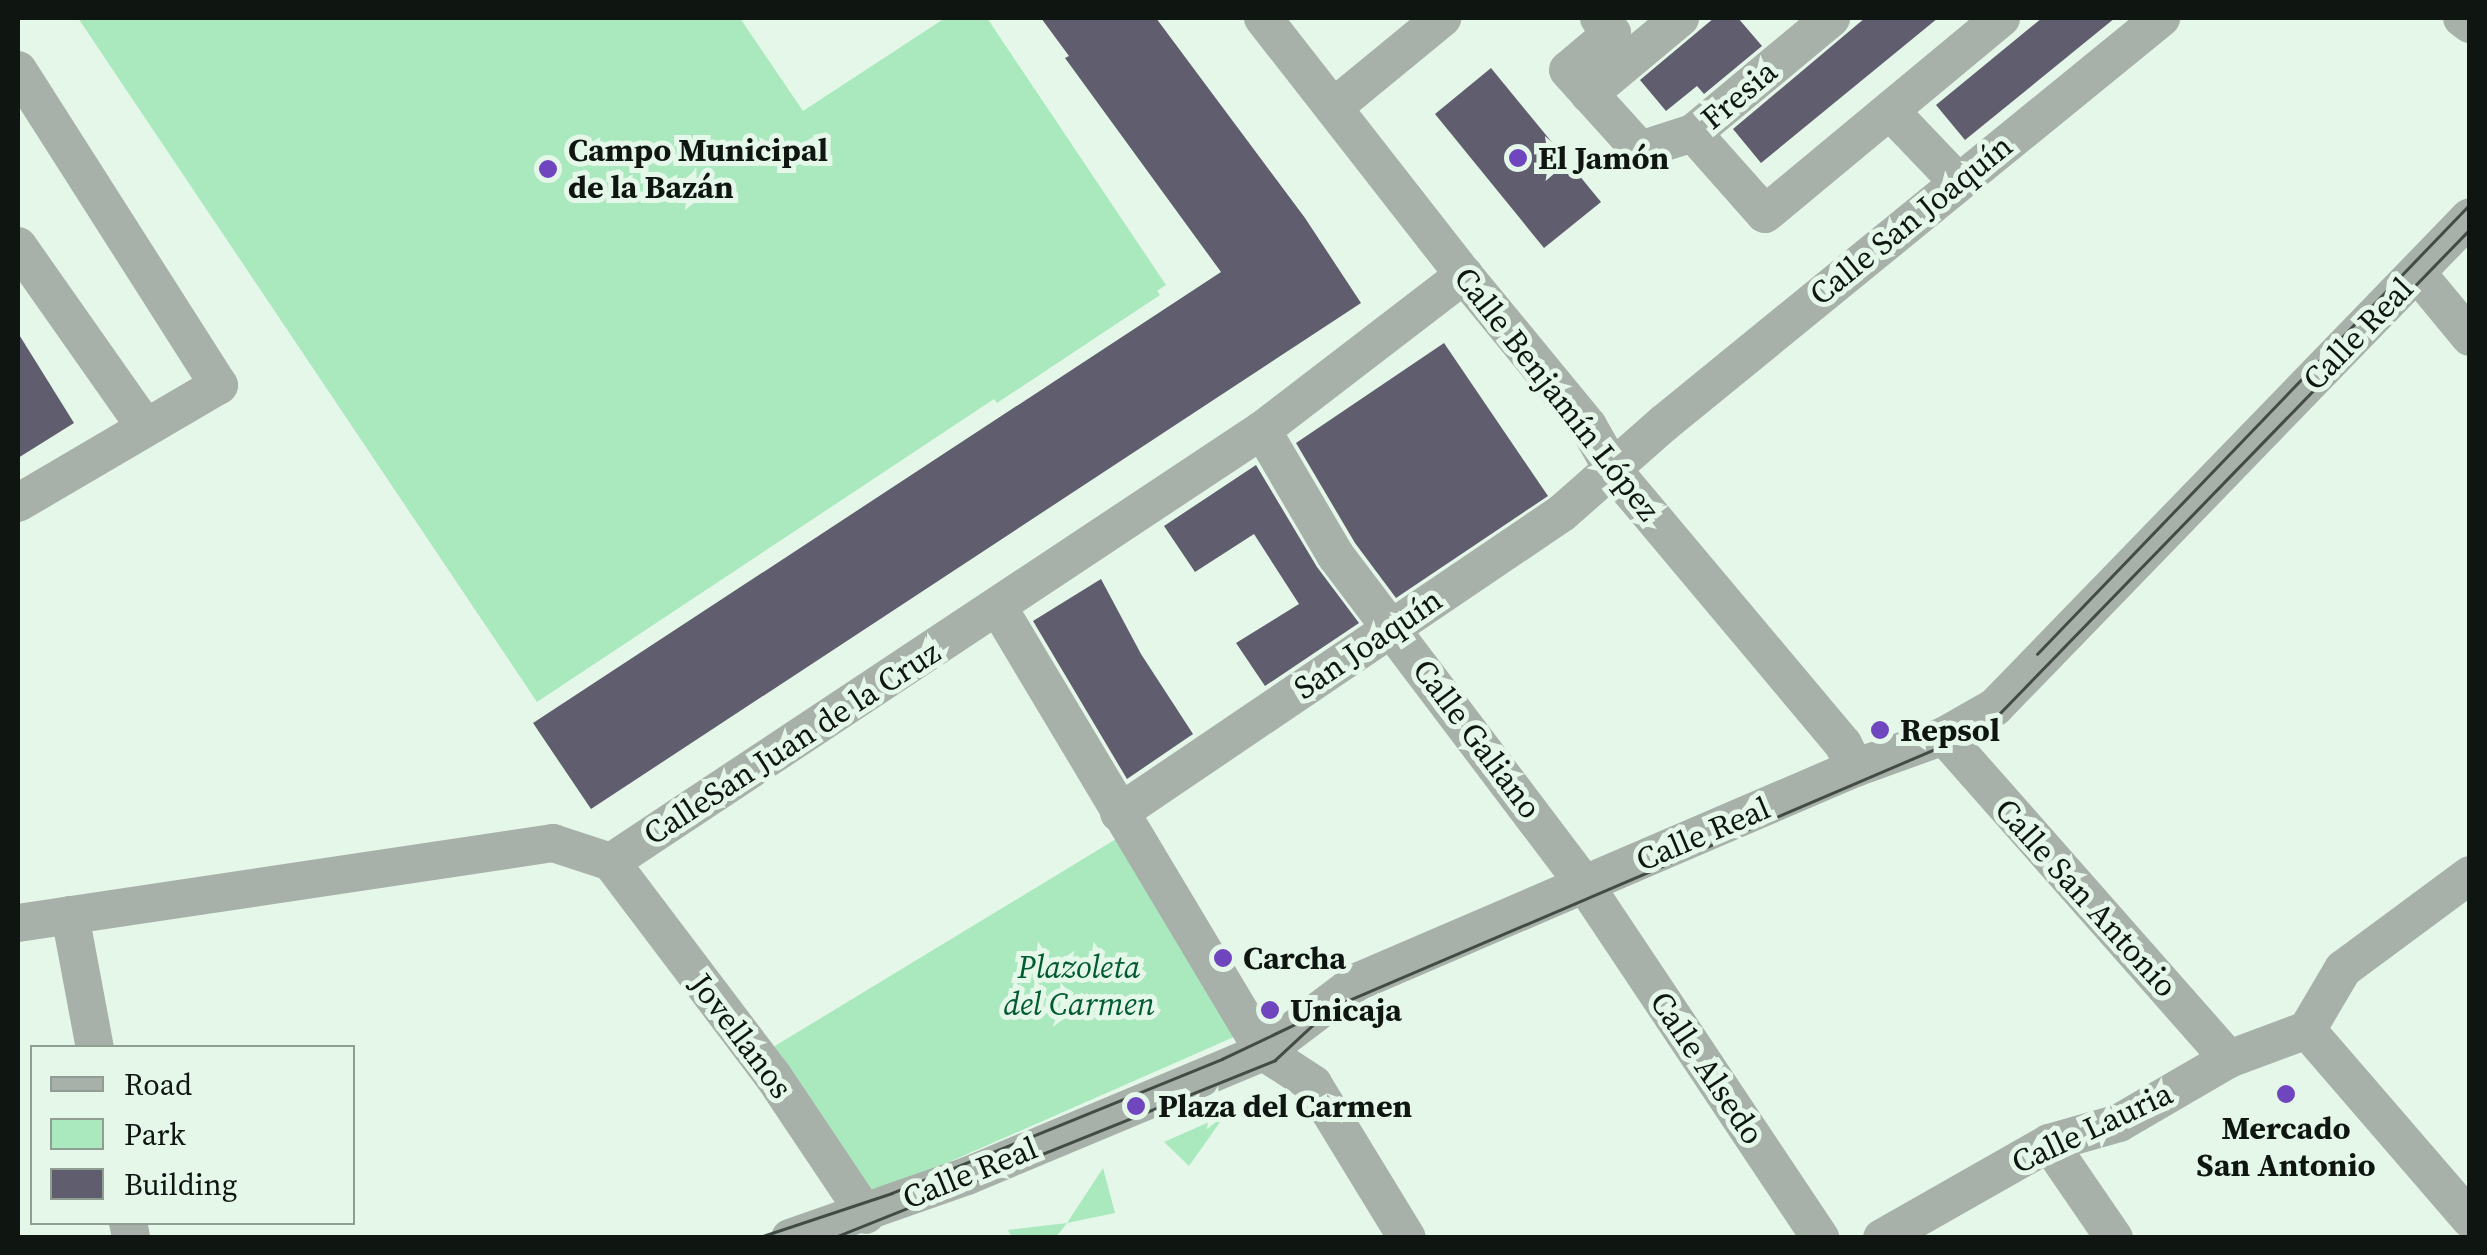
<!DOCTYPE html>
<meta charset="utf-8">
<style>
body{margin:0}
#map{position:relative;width:2487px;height:1255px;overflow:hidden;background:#e4f7e9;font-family:"Source Serif 4",serif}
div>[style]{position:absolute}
.green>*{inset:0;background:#aae9bd}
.building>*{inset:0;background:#605d6e}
.street>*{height:38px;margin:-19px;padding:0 19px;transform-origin:19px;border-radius:19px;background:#a8b0aa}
.tram>*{height:2.5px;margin:-1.25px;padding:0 1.25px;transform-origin:1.25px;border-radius:1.25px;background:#424c45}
.dots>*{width:28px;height:28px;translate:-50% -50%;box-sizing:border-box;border:5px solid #e4f7e9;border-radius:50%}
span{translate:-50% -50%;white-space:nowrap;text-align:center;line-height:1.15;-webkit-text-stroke:10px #e4f7e9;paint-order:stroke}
.street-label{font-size:32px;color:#0f1611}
.poi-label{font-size:32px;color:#0f1611;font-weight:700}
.left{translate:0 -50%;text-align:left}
.park-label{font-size:32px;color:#005b2f;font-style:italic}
.frame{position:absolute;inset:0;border:20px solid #0f1611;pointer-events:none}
.legend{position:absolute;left:30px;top:1045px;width:325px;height:180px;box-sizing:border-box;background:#e4f7e9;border:2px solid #8f9d93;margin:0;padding:12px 18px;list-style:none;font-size:30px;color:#0f1611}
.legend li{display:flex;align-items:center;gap:20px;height:50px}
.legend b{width:50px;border:2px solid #8f9d93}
</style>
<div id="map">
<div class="green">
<div style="clip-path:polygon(78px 18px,740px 18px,803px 111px,945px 18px,987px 18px,1166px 285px,1157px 291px,1160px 295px,997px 403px,994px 399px,537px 702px)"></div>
<div style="clip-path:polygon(1116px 839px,1243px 1033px,865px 1199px,760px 1055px)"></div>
<div style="clip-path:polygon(1225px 1115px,1189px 1166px,1164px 1142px)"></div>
<div style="clip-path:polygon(1103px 1168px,1115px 1213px,1067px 1223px,1056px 1237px,1012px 1237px,1008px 1230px,1067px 1223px)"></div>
</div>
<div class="building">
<div style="clip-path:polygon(1041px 18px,1156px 18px,1305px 218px,1361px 303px,591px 809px,533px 723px,1221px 272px,1065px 58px,1069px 56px)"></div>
<div style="clip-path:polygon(1714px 18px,1738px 18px,1762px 46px,1704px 94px,1697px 86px,1666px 111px,1640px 80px)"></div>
<div style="clip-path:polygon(1865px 18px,1938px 18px,1761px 163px,1733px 129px)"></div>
<div style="clip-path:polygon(2042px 18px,2115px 18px,1965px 140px,1936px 105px)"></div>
<div style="clip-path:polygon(1491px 68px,1601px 202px,1544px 248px,1435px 114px)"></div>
<div style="clip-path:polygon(18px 333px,74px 423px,18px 458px)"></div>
<div style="clip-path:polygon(1444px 343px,1548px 496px,1396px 598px,1355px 543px,1296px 443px)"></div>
<div style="clip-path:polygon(1256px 465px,1317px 567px,1359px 623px,1265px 686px,1236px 643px,1299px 604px,1254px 534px,1195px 572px,1164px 526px)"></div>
<div style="clip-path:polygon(1101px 579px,1141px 654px,1193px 734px,1127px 779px,1033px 621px)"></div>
</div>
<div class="street">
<div style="left:1263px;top:18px;width:326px;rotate:52deg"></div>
<div style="left:1464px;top:275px;width:195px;rotate:50.6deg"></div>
<div style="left:1588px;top:426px;width:51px;rotate:60.4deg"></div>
<div style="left:1613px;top:470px;width:358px;rotate:50deg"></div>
<div style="left:1843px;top:744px;width:27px;rotate:63deg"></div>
<div style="left:1599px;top:18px;width:20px;rotate:49deg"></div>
<div style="left:1612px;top:33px;width:57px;rotate:139.9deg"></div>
<div style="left:1568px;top:70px;width:108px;rotate:48deg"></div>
<div style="left:1640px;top:150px;width:56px;rotate:-17.8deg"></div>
<div style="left:1693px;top:133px;width:108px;rotate:48.4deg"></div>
<div style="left:1765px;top:214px;width:307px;rotate:-39.7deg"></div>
<div style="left:2462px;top:18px;width:10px;rotate:37deg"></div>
<div style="left:18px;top:70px;width:374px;rotate:57.5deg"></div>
<div style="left:219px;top:385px;width:233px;rotate:149.6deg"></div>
<div style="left:1589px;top:94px;width:119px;rotate:-39.9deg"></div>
<div style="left:1335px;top:106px;width:139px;rotate:-39.4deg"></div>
<div style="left:1891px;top:112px;width:97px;rotate:46.3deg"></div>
<div style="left:1693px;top:133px;width:180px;rotate:-39.8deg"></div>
<div style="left:18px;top:246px;width:221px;rotate:54.9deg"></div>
<div style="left:2417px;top:273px;width:83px;rotate:50.4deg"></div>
<div style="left:1262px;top:430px;width:146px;rotate:59.6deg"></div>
<div style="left:1336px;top:556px;width:413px;rotate:52.9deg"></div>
<div style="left:1585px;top:885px;width:424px;rotate:56.3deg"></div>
<div style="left:998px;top:607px;width:518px;rotate:59.13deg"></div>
<div style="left:1264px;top:1052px;width:59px;rotate:33.1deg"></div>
<div style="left:1313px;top:1084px;width:180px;rotate:58.6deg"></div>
<div style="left:1944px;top:736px;width:431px;rotate:48.6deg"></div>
<div style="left:1119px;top:813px;width:535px;rotate:-34.11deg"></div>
<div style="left:1562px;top:513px;width:135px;rotate:-41.4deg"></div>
<div style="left:1663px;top:424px;width:643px;rotate:-39.19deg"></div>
<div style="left:611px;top:862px;width:268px;rotate:52.9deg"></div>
<div style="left:773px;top:1076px;width:167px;rotate:56.2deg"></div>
<div style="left:70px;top:915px;width:135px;rotate:79.4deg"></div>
<div style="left:18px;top:923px;width:541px;rotate:-8.5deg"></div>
<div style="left:553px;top:843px;width:61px;rotate:18.1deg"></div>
<div style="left:611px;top:862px;width:781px;rotate:-33.57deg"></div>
<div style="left:1262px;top:430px;width:255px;rotate:-37.5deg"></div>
<div style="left:2307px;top:1030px;width:250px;rotate:49.2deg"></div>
<div style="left:2307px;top:1030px;width:71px;rotate:-59.5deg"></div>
<div style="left:2343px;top:969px;width:158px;rotate:-36.5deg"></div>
<div style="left:2049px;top:1143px;width:115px;rotate:55.6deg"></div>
<div style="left:128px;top:1222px;width:16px;rotate:79deg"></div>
<div style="left:790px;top:1238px;width:188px;rotate:-19.3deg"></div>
<div style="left:967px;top:1176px;width:322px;rotate:-22.7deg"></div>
<div style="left:1264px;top:1052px;width:116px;rotate:-37deg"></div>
<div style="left:1357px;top:982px;width:542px;rotate:-23.25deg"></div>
<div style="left:1855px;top:768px;width:95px;rotate:-19.8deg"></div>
<div style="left:1944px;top:736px;width:59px;rotate:-29.6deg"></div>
<div style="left:1995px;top:707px;width:682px;rotate:-45.89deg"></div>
<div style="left:1882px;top:1238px;width:192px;rotate:-29.6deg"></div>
<div style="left:2049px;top:1143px;width:73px;rotate:-15.9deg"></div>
<div style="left:2119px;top:1123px;width:127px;rotate:-30.2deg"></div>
<div style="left:2229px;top:1059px;width:83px;rotate:-20.4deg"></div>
</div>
<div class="tram">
<div style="left:2037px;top:654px;width:624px;rotate:-46.1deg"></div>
<div style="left:757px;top:1238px;width:142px;rotate:-18.4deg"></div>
<div style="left:892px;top:1193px;width:356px;rotate:-22.1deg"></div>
<div style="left:1222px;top:1059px;width:100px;rotate:-25.5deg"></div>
<div style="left:1312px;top:1016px;width:693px;rotate:-23.2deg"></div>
<div style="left:1949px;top:743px;width:58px;rotate:-30.1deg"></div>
<div style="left:1999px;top:714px;width:676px;rotate:-45.84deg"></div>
<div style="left:833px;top:1238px;width:476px;rotate:-21.9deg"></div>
<div style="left:1275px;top:1060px;width:59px;rotate:-42.9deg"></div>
</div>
<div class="dots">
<div style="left:1518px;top:158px;background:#7046bf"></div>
<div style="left:548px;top:169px;background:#7046bf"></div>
<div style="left:1880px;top:730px;background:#7046bf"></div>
<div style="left:1223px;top:958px;background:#7046bf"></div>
<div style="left:1270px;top:1010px;background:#7046bf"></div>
<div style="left:2286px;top:1094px;background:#7046bf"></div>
<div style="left:1136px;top:1106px;background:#7046bf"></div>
</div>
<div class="street-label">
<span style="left:1739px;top:95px;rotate:-40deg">Fresia</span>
<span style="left:1911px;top:220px;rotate:-39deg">Calle San Joaquín</span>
<span style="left:2358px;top:334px;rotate:-46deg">Calle Real</span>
<span style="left:1557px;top:394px;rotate:52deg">Calle Benjamín López</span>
<span style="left:1368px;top:644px;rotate:-34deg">San Joaquín</span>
<span style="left:1477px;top:739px;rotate:53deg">Calle Galiano</span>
<span style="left:792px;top:743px;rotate:-33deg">CalleSan Juan de la Cruz</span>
<span style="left:1703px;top:834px;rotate:-23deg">Calle Real</span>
<span style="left:2086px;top:898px;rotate:48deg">Calle San Antonio</span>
<span style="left:741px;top:1036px;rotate:53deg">Jovellanos</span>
<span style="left:1707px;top:1068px;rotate:56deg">Calle Alsedo</span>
<span style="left:2092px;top:1128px;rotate:-25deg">Calle Lauria</span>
<span style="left:970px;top:1173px;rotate:-22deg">Calle Real</span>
</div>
<div class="poi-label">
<span class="left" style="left:568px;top:169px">Campo Municipal<br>de la Bazán</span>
<span class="left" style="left:1538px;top:158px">El Jamón</span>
<span class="left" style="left:1900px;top:730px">Repsol</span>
<span class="left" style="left:1243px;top:958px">Carcha</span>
<span class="left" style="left:1290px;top:1010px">Unicaja</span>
<span class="left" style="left:1158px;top:1106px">Plaza del Carmen</span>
<span style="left:2286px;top:1147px">Mercado<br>San Antonio</span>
</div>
<div class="park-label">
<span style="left:1079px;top:986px">Plazoleta<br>del Carmen</span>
</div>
<div class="frame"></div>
<ul class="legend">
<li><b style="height:12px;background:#a8b0aa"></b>Road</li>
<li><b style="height:28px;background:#aae9bd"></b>Park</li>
<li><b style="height:28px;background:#605d6e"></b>Building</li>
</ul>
</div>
